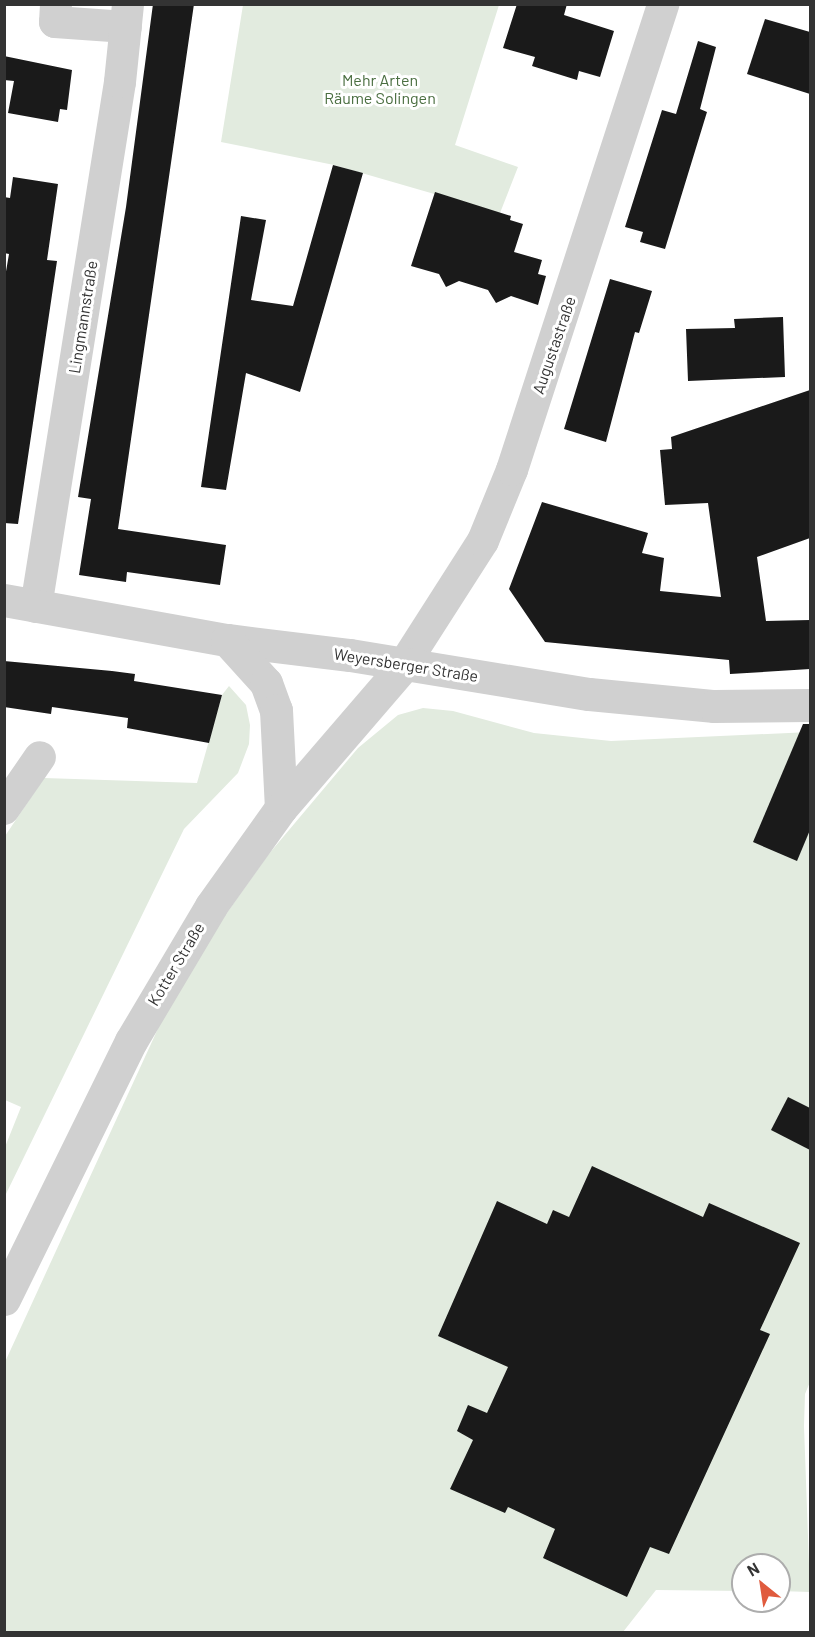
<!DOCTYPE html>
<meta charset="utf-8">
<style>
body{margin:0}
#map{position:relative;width:815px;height:1637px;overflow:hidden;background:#fff;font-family:Barlow,sans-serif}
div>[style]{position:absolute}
.green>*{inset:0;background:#e2ebdf}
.building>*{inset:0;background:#1a1a1a}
.minor>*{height:32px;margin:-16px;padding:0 16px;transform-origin:16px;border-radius:16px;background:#d0d0d0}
.tertiary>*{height:33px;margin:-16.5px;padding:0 16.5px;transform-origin:16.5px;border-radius:16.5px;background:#d0d0d0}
span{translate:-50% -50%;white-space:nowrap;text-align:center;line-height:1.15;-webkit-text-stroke:6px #fff;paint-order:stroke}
.park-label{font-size:16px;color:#4a6e40}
.street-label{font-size:16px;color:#333}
.frame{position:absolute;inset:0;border:6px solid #333;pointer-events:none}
.north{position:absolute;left:731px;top:1553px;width:60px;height:60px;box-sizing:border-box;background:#fff;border:2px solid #adadad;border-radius:50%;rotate:330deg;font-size:16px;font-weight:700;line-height:24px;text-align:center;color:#333}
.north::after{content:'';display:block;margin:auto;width:21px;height:27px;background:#e05b3e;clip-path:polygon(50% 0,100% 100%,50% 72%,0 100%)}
</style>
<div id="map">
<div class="green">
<div style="clip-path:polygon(243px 5px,499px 5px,455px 145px,518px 167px,500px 213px,334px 165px,221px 142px)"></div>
<div style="clip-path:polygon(229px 686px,246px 705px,250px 725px,249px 744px,238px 773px,184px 829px,5px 1196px,5px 1147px,21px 1107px,5px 1100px,5px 836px,44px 778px,197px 783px,222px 695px)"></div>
<div style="clip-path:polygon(423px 708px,453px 711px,534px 733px,611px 741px,810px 732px,810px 1382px,805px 1394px,804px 1426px,810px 1592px,779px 1591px,779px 1565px,743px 1565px,743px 1591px,656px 1590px,623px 1632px,5px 1632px,5px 1362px,167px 1009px,214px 931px,268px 855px,358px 748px,398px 715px)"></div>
</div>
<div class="building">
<div style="clip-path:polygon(153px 4px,194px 4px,118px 529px,226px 545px,220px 585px,127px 572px,126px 582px,79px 575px,91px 499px,78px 497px,126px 207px)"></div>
<div style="clip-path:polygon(517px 4px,567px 4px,564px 15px,614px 31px,600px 77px,579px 71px,577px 80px,532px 66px,535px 57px,503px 48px)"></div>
<div style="clip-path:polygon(765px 19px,810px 32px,810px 94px,747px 74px)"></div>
<div style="clip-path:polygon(698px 41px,716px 47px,700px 109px,707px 112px,665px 249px,640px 242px,643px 232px,625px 227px,662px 110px,676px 114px)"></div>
<div style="clip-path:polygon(4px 56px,72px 70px,67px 110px,60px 109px,58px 122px,8px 113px,14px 81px,4px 80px)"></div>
<div style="clip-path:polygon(333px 165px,363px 173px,300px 392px,246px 373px,226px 490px,201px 487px,241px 216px,266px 220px,251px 300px,293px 306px)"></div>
<div style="clip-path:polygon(13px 177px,58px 184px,47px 260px,57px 261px,18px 524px,4px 523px,4px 283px,9px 254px,4px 253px,4px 197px,10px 198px)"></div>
<div style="clip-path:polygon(435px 192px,511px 216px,510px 220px,523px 224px,514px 252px,542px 260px,538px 274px,546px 276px,538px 305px,511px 296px,496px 303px,488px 290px,459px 281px,446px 287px,439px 274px,411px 266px)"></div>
<div style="clip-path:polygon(610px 279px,652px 291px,639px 333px,635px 332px,606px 442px,564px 429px)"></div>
<div style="clip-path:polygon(783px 317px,785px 377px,688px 381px,686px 329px,735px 328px,734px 319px)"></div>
<div style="clip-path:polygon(810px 390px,810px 538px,757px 557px,766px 621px,810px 620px,810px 669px,730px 674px,729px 660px,545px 642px,509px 589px,542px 502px,648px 533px,642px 553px,664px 558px,660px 591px,721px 597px,708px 503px,665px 505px,660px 450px,672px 449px,671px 437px)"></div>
<div style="clip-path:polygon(4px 661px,112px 671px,135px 674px,134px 681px,222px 695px,209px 743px,127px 728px,128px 718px,52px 707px,51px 714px,4px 707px)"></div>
<div style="clip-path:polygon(803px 724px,810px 724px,810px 830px,797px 861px,753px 842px)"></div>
<div style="clip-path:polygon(788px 1097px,810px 1108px,810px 1150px,771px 1130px)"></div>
<div style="clip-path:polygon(592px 1166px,703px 1217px,709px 1203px,800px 1243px,760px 1330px,770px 1334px,669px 1554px,650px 1547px,627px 1597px,543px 1558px,555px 1529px,508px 1507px,505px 1513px,450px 1489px,473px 1440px,457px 1431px,468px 1405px,487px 1413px,508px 1367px,438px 1336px,497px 1201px,547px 1224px,553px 1210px,569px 1217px)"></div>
</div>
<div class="minor">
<div style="left:56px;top:4px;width:18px;rotate:93deg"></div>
<div style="left:55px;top:22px;width:71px;rotate:4deg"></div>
<div style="left:36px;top:607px;width:532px;rotate:-80.91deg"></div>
<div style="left:120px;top:82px;width:78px;rotate:-84.1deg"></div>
<div style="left:403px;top:666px;width:148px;rotate:-57.4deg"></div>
<div style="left:483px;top:541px;width:77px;rotate:-67.8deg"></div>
<div style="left:512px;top:470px;width:490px;rotate:-72deg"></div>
<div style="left:4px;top:809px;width:63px;rotate:-55.3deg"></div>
</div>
<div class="tertiary">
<div style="left:4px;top:600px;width:227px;rotate:10.2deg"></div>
<div style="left:227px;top:640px;width:124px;rotate:7deg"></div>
<div style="left:350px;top:655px;width:242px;rotate:9.3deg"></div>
<div style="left:589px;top:694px;width:126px;rotate:5.5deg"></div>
<div style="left:714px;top:706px;width:96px;rotate:-0.6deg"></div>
<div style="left:227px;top:640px;width:58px;rotate:47.8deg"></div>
<div style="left:266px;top:683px;width:29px;rotate:70deg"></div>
<div style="left:276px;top:710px;width:98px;rotate:87.1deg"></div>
<div style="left:4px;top:1299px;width:288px;rotate:-63.8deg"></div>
<div style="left:131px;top:1041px;width:157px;rotate:-59.3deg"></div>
<div style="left:211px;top:906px;width:120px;rotate:-54.5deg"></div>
<div style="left:281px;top:808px;width:187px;rotate:-49.3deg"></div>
</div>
<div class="park-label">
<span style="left:380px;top:89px">Mehr Arten<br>Räume Solingen</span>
</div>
<div class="street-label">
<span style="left:83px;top:317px;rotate:-81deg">Lingmannstraße</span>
<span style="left:554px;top:345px;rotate:-71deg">Augustastraße</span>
<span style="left:406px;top:665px;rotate:9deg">Weyersberger Straße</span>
<span style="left:176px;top:964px;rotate:-59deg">Kotter Straße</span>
</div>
<div class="frame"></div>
<div class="north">N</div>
</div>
